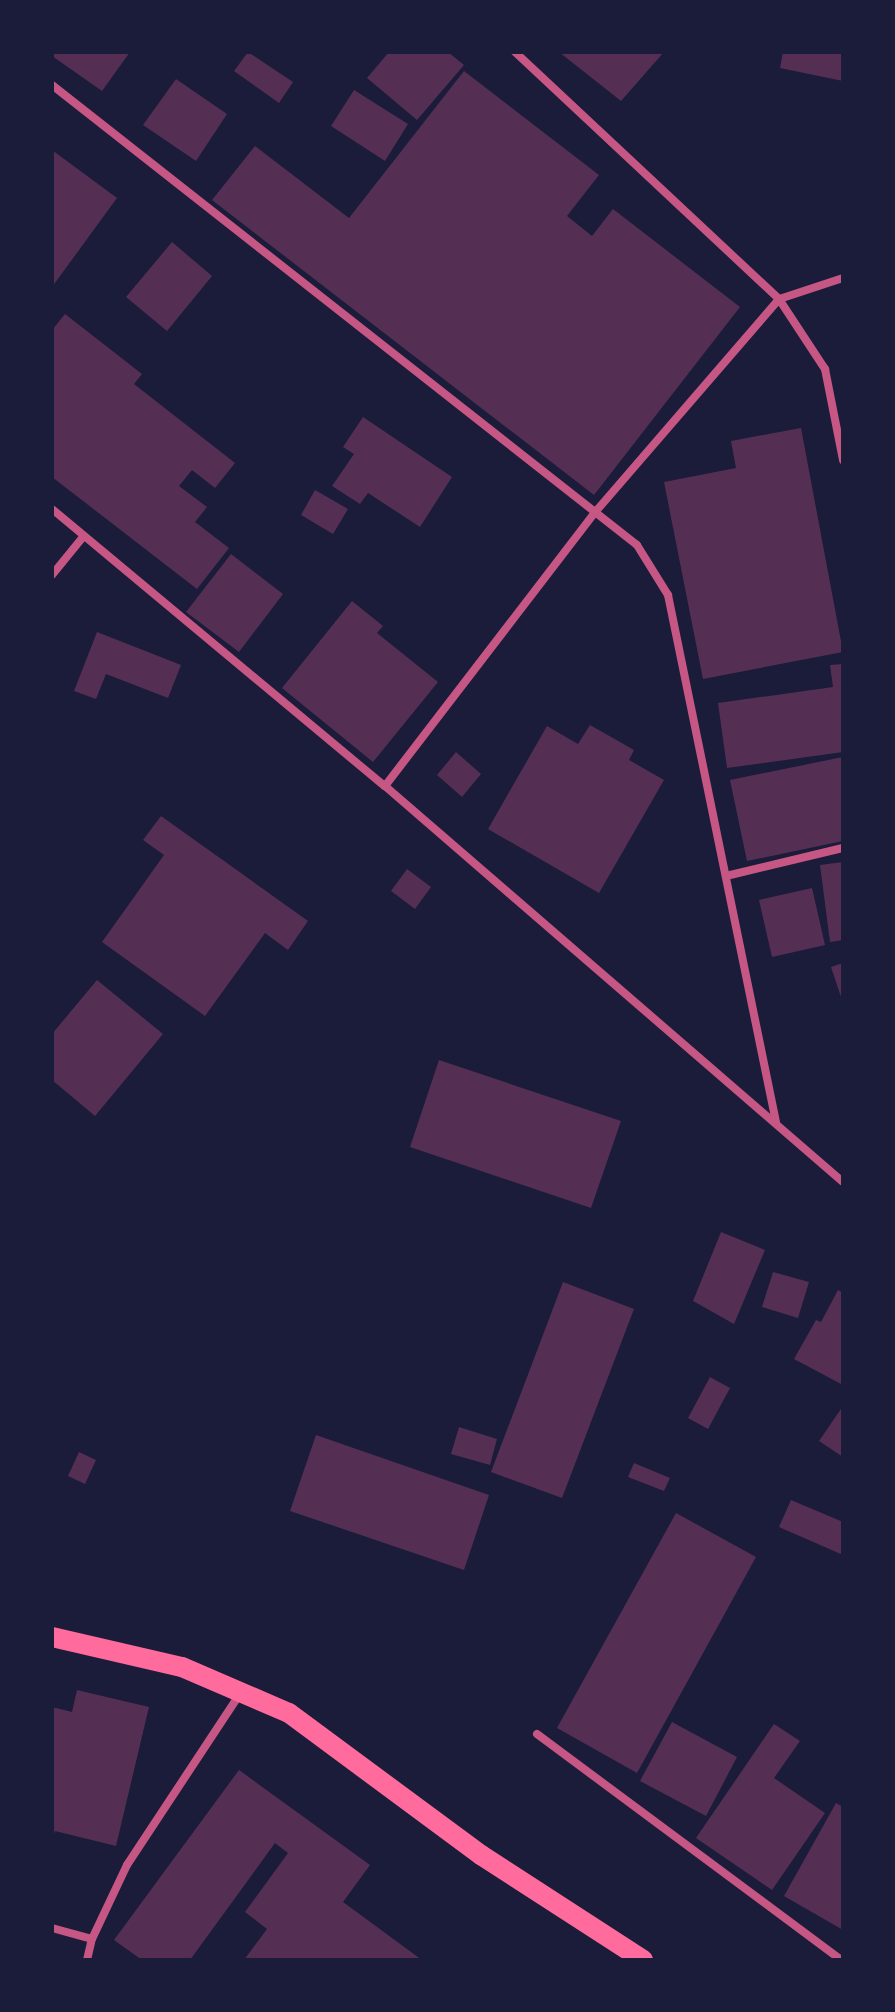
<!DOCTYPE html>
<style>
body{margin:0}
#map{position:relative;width:895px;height:2012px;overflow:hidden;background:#1b1b3a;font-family:"Fira Sans",sans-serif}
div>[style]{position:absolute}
.building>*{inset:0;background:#542f53}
.minor>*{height:8px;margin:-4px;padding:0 4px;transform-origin:4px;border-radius:4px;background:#c65784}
.primary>*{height:20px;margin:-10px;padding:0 10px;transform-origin:10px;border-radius:10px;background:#ff6b9d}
span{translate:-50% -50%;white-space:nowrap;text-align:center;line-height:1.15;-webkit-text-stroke:8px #1b1b3a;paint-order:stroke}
.frame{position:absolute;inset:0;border:54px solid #1b1b3a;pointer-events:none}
</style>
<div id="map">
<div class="building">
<div style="clip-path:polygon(52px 52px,130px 52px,102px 91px,52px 56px)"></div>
<div style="clip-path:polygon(248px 52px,293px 82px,279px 103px,234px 71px)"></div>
<div style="clip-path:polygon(389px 52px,448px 52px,464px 65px,417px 120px,367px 78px)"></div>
<div style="clip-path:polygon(559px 52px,664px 52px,621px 101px)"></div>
<div style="clip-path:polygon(783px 52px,843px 52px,843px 81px,780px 68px)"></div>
<div style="clip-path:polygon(464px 71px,599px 175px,567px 216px,592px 236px,613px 209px,740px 307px,594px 495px,212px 200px,255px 146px,349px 218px)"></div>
<div style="clip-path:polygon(176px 79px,227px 114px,196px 161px,143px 125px)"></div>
<div style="clip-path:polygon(354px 90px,408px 124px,385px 161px,331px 126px)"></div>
<div style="clip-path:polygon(52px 150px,117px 198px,52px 287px)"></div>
<div style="clip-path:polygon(172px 242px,212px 276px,167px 331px,126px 297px)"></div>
<div style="clip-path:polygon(65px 314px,142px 374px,134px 384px,235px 463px,215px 488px,192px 470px,179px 486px,207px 507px,195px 522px,229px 548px,197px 589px,52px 477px,52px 330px)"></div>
<div style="clip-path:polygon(363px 417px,452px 477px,420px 527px,368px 493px,360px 504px,332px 486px,354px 454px,343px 447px)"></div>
<div style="clip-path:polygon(801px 428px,843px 652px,703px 679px,664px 482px,736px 468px,731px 441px)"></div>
<div style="clip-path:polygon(315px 490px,348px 509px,333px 534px,301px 515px)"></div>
<div style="clip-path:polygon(231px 554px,283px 594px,239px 652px,186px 612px)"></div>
<div style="clip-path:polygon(352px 601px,383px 626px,377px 633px,438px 682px,373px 762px,282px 688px)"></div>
<div style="clip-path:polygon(97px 632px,181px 665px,168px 698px,106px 674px,96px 699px,74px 691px)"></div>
<div style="clip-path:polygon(843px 664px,843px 752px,727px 768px,718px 703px,833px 687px,830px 665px)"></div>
<div style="clip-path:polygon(590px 725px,634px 750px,629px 760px,664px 780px,599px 893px,488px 829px,547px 726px,578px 744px)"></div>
<div style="clip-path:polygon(456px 752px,481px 774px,462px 797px,437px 775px)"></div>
<div style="clip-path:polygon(843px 757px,843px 841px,747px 861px,730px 780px)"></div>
<div style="clip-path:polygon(161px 816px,308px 921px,288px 950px,265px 933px,205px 1016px,102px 942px,164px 855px,143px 840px)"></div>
<div style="clip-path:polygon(843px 862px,843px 940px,830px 942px,820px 865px)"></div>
<div style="clip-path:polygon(407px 869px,431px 887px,415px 909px,391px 891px)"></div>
<div style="clip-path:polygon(812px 888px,825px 945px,772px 957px,759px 900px)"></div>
<div style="clip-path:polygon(843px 963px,843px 1000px,842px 1000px,831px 967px)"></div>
<div style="clip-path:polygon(97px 980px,163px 1034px,95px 1116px,52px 1080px,52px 1034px)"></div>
<div style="clip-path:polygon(439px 1060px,621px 1121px,591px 1208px,410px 1147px)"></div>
<div style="clip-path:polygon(721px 1232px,765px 1250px,734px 1324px,693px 1301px)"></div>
<div style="clip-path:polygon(773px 1272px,809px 1282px,798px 1318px,762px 1307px)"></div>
<div style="clip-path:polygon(563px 1282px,634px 1309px,562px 1498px,491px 1472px)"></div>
<div style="clip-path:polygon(838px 1290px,843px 1293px,843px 1385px,794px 1359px,816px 1320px,821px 1322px)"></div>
<div style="clip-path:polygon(710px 1377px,730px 1388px,708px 1429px,688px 1418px)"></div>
<div style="clip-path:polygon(843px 1406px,843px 1457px,819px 1441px)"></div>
<div style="clip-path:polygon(459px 1427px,497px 1439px,490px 1465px,451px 1454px)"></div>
<div style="clip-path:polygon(316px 1435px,489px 1495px,464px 1570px,290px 1511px)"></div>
<div style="clip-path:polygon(79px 1452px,96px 1460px,85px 1484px,68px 1476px)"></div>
<div style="clip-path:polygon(634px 1463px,670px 1478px,664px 1491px,628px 1477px)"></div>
<div style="clip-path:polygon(791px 1500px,843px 1522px,843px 1555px,779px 1527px)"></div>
<div style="clip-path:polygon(676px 1513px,756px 1557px,637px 1773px,557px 1728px)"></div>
<div style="clip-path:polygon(77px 1690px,149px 1707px,116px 1846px,55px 1831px,52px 1841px,52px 1707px,72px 1712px)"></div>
<div style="clip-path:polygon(672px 1722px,737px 1757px,706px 1816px,640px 1781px)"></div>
<div style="clip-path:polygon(774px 1724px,800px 1741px,774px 1778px,825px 1813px,772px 1890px,696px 1838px)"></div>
<div style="clip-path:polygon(239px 1770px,370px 1865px,343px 1902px,422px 1960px,244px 1960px,267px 1929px,245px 1912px,288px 1853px,275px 1843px,190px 1960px,142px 1960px,114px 1940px)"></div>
<div style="clip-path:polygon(836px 1803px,843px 1807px,843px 1930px,784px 1896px)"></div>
</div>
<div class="minor">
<div style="left:52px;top:85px;width:744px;rotate:38.18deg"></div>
<div style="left:637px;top:545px;width:59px;rotate:58.2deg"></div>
<div style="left:668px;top:595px;width:538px;rotate:78.42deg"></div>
<div style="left:843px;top:278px;width:67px;rotate:161.8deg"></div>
<div style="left:779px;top:299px;width:84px;rotate:56.7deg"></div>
<div style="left:825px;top:369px;width:93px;rotate:78.8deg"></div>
<div style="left:52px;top:509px;width:433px;rotate:39.8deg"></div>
<div style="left:385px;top:786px;width:605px;rotate:40.85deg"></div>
<div style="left:52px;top:575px;width:49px;rotate:-50.8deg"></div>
<div style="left:385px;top:786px;width:348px;rotate:-52.5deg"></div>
<div style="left:597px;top:510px;width:279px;rotate:-49.2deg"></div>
<div style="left:779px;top:299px;width:362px;rotate:-136.9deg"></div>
<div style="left:726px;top:876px;width:120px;rotate:-13.5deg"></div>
<div style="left:537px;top:1734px;width:379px;rotate:36.6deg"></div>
<div style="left:52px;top:1928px;width:41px;rotate:15.4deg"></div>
<div style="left:87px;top:1960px;width:22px;rotate:-77deg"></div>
<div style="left:92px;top:1939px;width:82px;rotate:-64.7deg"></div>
<div style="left:127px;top:1865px;width:207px;rotate:-56.6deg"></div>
</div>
<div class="primary">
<div style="left:52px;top:1637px;width:133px;rotate:13deg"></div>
<div style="left:182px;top:1667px;width:116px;rotate:23.3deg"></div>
<div style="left:289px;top:1713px;width:239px;rotate:36.5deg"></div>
<div style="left:481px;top:1855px;width:193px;rotate:32.9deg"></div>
</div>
<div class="frame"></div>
</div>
